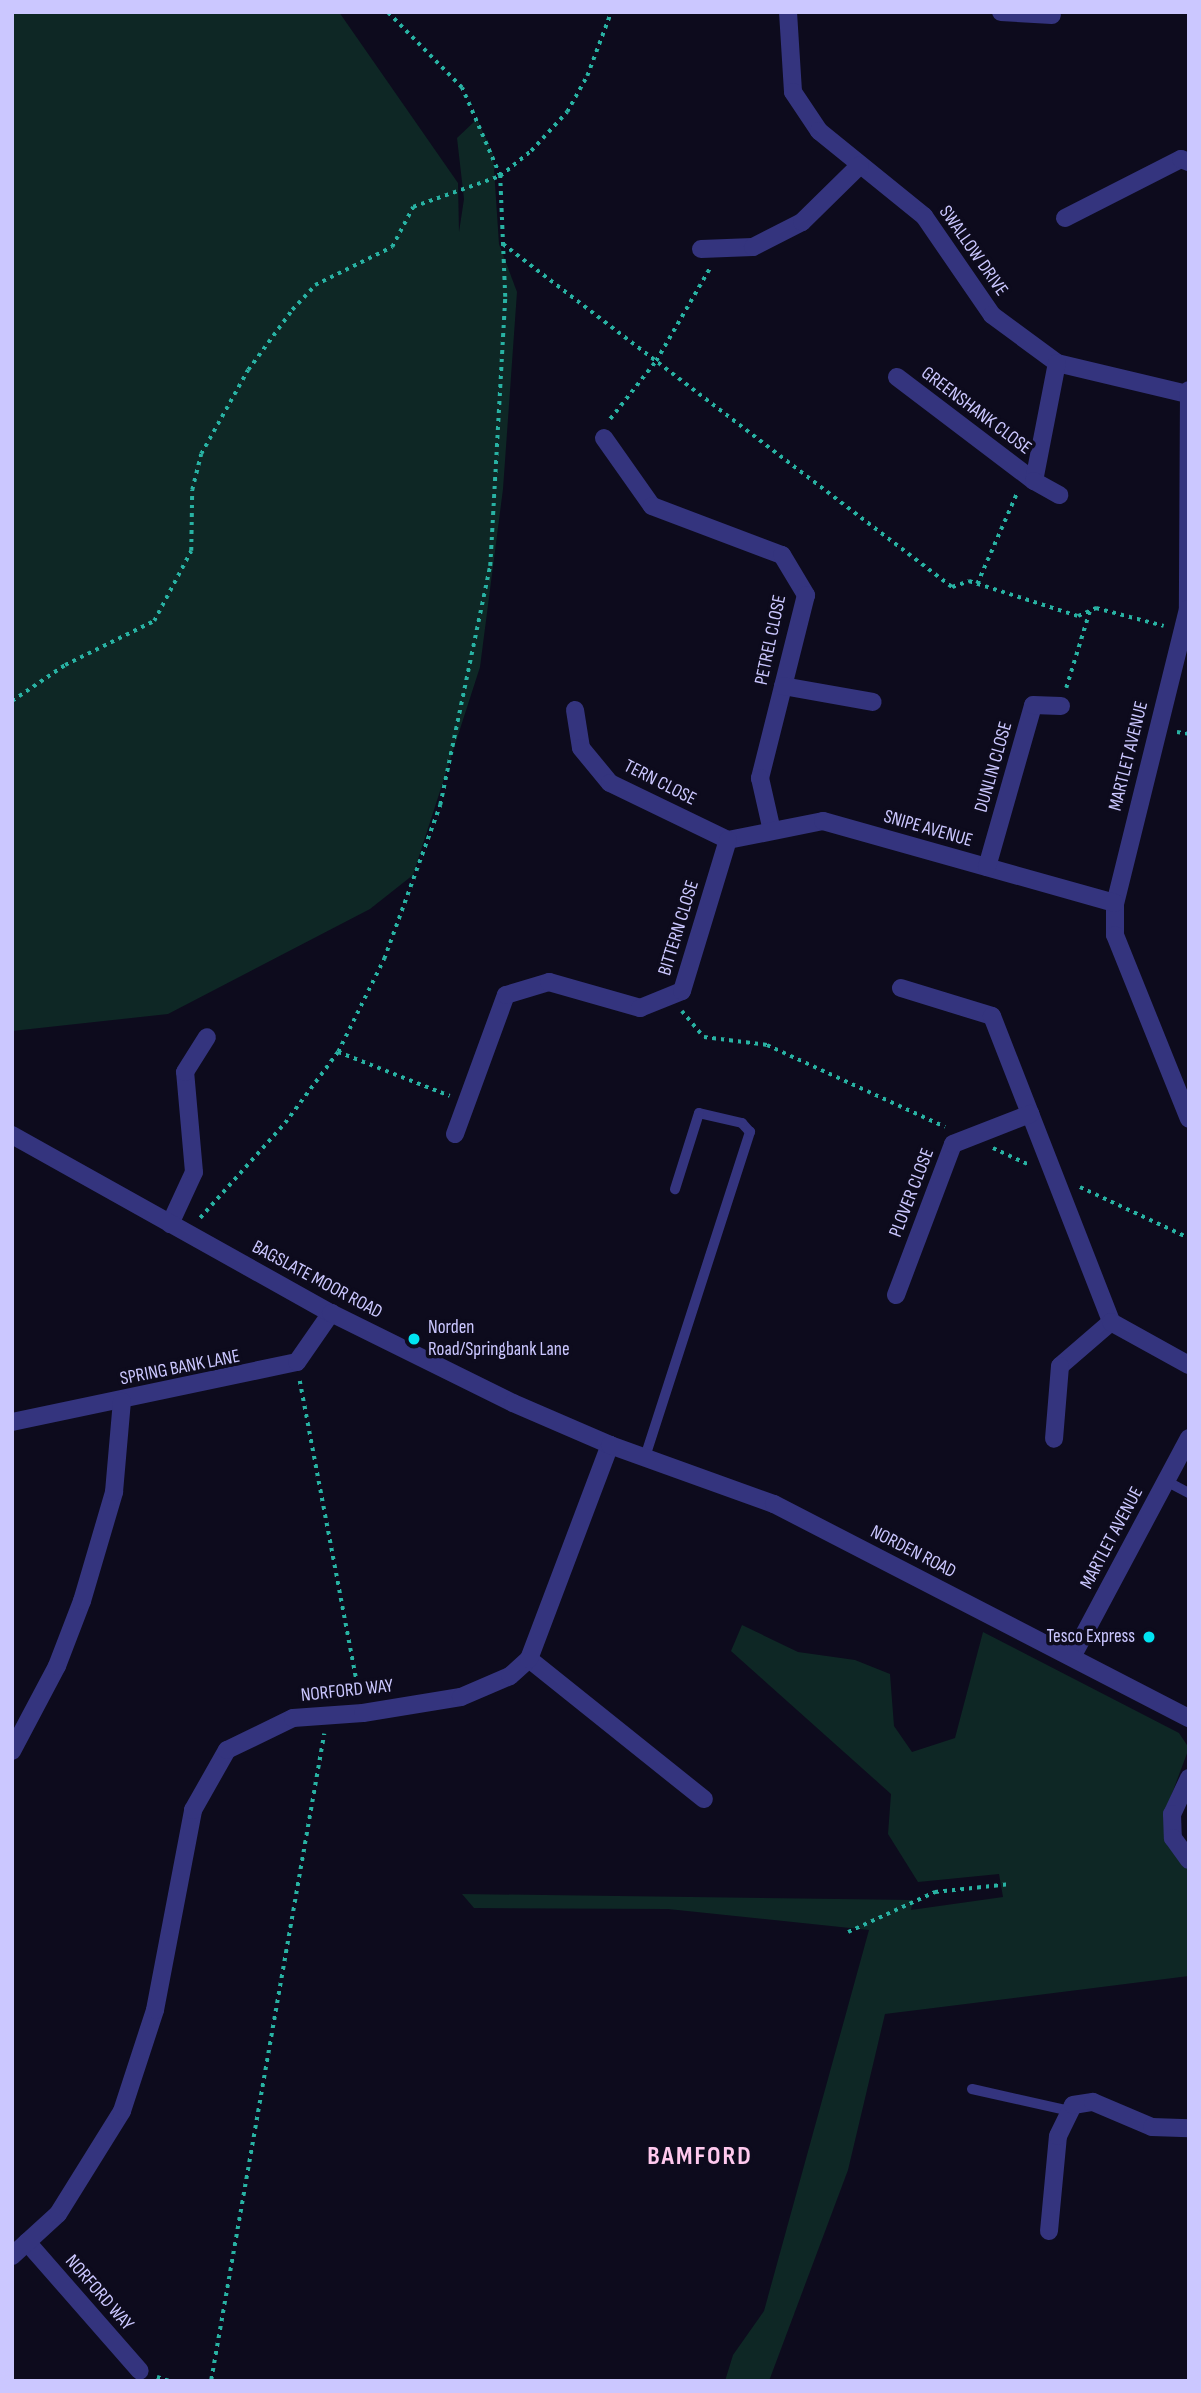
<!DOCTYPE html>
<style>
body{margin:0}
#map{position:relative;width:1201px;height:2393px;overflow:hidden;background:#0d0b1d;font-family:"Sofia Sans Condensed",sans-serif}
div>[style]{position:absolute}
.green>*{inset:0;background:#0e2725}
.path>*{height:3.5px;margin-top:-1.75px;transform-origin:0;background:repeating-linear-gradient(90deg,#28b2a3 0 3.5px,transparent 0 8.5px)}
.service>*{height:10px;margin:-5px;padding:0 5px;transform-origin:5px;border-radius:5px;background:#34347e}
.minor>*{height:18px;margin:-9px;padding:0 9px;transform-origin:9px;border-radius:9px;background:#34347e}
.tertiary>*{height:18px;margin:-9px;padding:0 9px;transform-origin:9px;border-radius:9px;background:#34347e}
.dots>*{width:19px;height:19px;translate:-50% -50%;box-sizing:border-box;border:4px solid #0d0b1d;border-radius:50%}
span{translate:-50% -50%;white-space:nowrap;text-align:center;line-height:1.15;-webkit-text-stroke:7px #0d0b1d;paint-order:stroke}
.street-label{font-size:19px;color:#cbc7ff}
.poi-label{font-size:19px;color:#cbc7ff}
.left{translate:0 -50%;text-align:left}
.right{translate:-100% -50%;text-align:right}
.district-label{font-size:26px;color:#ffc9ee;font-weight:700;letter-spacing:2px}
.frame{position:absolute;inset:0;border:14px solid #cbc7ff;pointer-events:none}
</style>
<div id="map">
<div class="green">
<div style="clip-path:polygon(12px 12px,339px 12px,458px 183px,459px 232px,464px 199px,457px 138px,477px 119px,493px 154px,499px 244px,517px 292px,503px 489px,480px 667px,413px 875px,370px 909px,168px 1014px,12px 1031px)"></div>
<div style="clip-path:polygon(742px 1625px,798px 1652px,855px 1660px,890px 1674px,894px 1726px,912px 1752px,955px 1738px,983px 1632px,1179px 1733px,1189px 1748px,1164px 1815px,1175px 1855px,1189px 1869px,1189px 1976px,885px 2014px,848px 2170px,769px 2381px,725px 2381px,733px 2355px,764px 2311px,869px 1930px,668px 1909px,474px 1908px,462px 1894px,913px 1900px,911px 1910px,1003px 1897px,999px 1874px,918px 1882px,888px 1834px,891px 1794px,731px 1651px)"></div>
</div>
<div class="path">
<div style="left:503px;top:244px;width:565px;rotate:37.38deg"></div>
<div style="left:952px;top:587px;width:18px;rotate:-19deg"></div>
<div style="left:969px;top:581px;width:114px;rotate:17.8deg"></div>
<div style="left:1078px;top:616px;width:20px;rotate:-24deg"></div>
<div style="left:1096px;top:608px;width:70px;rotate:14.8deg"></div>
<div style="left:610px;top:419px;width:74px;rotate:-51.6deg"></div>
<div style="left:656px;top:361px;width:108px;rotate:-59.9deg"></div>
<div style="left:977px;top:584px;width:99px;rotate:-66.3deg"></div>
<div style="left:1066px;top:688px;width:82px;rotate:-72.9deg"></div>
<div style="left:12px;top:701px;width:64px;rotate:-34.2deg"></div>
<div style="left:65px;top:665px;width:99px;rotate:-26.3deg"></div>
<div style="left:154px;top:621px;width:79px;rotate:-62.1deg"></div>
<div style="left:191px;top:551px;width:61px;rotate:-89.1deg"></div>
<div style="left:192px;top:490px;width:37px;rotate:-76deg"></div>
<div style="left:201px;top:454px;width:96px;rotate:-60.8deg"></div>
<div style="left:248px;top:370px;width:74px;rotate:-53.7deg"></div>
<div style="left:292px;top:310px;width:34px;rotate:-47deg"></div>
<div style="left:315px;top:285px;width:86px;rotate:-26.3deg"></div>
<div style="left:392px;top:247px;width:45px;rotate:-62.3deg"></div>
<div style="left:413px;top:207px;width:92px;rotate:-19.6deg"></div>
<div style="left:500px;top:176px;width:40px;rotate:-39deg"></div>
<div style="left:531px;top:151px;width:53px;rotate:-47.3deg"></div>
<div style="left:567px;top:112px;width:41px;rotate:-60.9deg"></div>
<div style="left:587px;top:76px;width:68px;rotate:-69.4deg"></div>
<div style="left:1177px;top:732px;width:12px;rotate:9deg"></div>
<div style="left:682px;top:1011px;width:34px;rotate:50deg"></div>
<div style="left:704px;top:1037px;width:64px;rotate:7.2deg"></div>
<div style="left:767px;top:1045px;width:196px;rotate:24.7deg"></div>
<div style="left:338px;top:1052px;width:120px;rotate:21.4deg"></div>
<div style="left:993px;top:1148px;width:38px;rotate:25deg"></div>
<div style="left:1080px;top:1187px;width:120px;rotate:25.1deg"></div>
<div style="left:200px;top:1218px;width:127px;rotate:-48.2deg"></div>
<div style="left:285px;top:1123px;width:89px;rotate:-53.3deg"></div>
<div style="left:338px;top:1052px;width:104px;rotate:-63.7deg"></div>
<div style="left:384px;top:959px;width:164px;rotate:-70deg"></div>
<div style="left:440px;top:805px;width:244px;rotate:-78.2deg"></div>
<div style="left:490px;top:566px;width:269px;rotate:-86.8deg"></div>
<div style="left:505px;top:297px;width:121px;rotate:-92.4deg"></div>
<div style="left:500px;top:176px;width:96px;rotate:-113.4deg"></div>
<div style="left:462px;top:88px;width:107px;rotate:-134.6deg"></div>
<div style="left:300px;top:1381px;width:319px;rotate:79.3deg"></div>
<div style="left:848px;top:1932px;width:96px;rotate:-24.7deg"></div>
<div style="left:935px;top:1892px;width:76px;rotate:-6deg"></div>
<div style="left:157px;top:2377px;width:13px;rotate:18deg"></div>
<div style="left:211px;top:2380px;width:656px;rotate:-80.08deg"></div>
</div>
<div class="service">
<div style="left:645px;top:1457px;width:342px;rotate:-72.1deg"></div>
<div style="left:750px;top:1132px;width:12px;rotate:-132deg"></div>
<div style="left:742px;top:1123px;width:44px;rotate:-166.9deg"></div>
<div style="left:699px;top:1113px;width:80px;rotate:107.5deg"></div>
<div style="left:1166px;top:1481px;width:26px;rotate:28deg"></div>
<div style="left:972px;top:2089px;width:100px;rotate:12.7deg"></div>
</div>
<div class="minor">
<div style="left:788px;top:12px;width:80px;rotate:86.4deg"></div>
<div style="left:793px;top:92px;width:47px;rotate:56.3deg"></div>
<div style="left:819px;top:131px;width:135px;rotate:39deg"></div>
<div style="left:924px;top:216px;width:120px;rotate:55.5deg"></div>
<div style="left:992px;top:315px;width:81px;rotate:36.4deg"></div>
<div style="left:1057px;top:363px;width:134px;rotate:13.4deg"></div>
<div style="left:1001px;top:12px;width:51px;rotate:3.4deg"></div>
<div style="left:1065px;top:218px;width:130px;rotate:-27deg"></div>
<div style="left:1181px;top:159px;width:9px;rotate:21deg"></div>
<div style="left:701px;top:249px;width:52px;rotate:-2.2deg"></div>
<div style="left:753px;top:247px;width:55px;rotate:-27deg"></div>
<div style="left:802px;top:222px;width:81px;rotate:-44.5deg"></div>
<div style="left:897px;top:377px;width:172px;rotate:37.2deg"></div>
<div style="left:1034px;top:481px;width:120px;rotate:-79deg"></div>
<div style="left:1189px;top:390px;width:219px;rotate:90.3deg"></div>
<div style="left:1188px;top:609px;width:303px;rotate:103.9deg"></div>
<div style="left:1115px;top:903px;width:32px;rotate:90deg"></div>
<div style="left:1115px;top:935px;width:198px;rotate:68.1deg"></div>
<div style="left:604px;top:438px;width:83px;rotate:54.8deg"></div>
<div style="left:652px;top:506px;width:139px;rotate:20.7deg"></div>
<div style="left:782px;top:555px;width:47px;rotate:59deg"></div>
<div style="left:806px;top:595px;width:189px;rotate:104.1deg"></div>
<div style="left:760px;top:778px;width:54px;rotate:77.2deg"></div>
<div style="left:1034px;top:481px;width:29px;rotate:29deg"></div>
<div style="left:783px;top:686px;width:91px;rotate:10.1deg"></div>
<div style="left:575px;top:710px;width:38px;rotate:81deg"></div>
<div style="left:581px;top:748px;width:45px;rotate:50.4deg"></div>
<div style="left:610px;top:783px;width:131px;rotate:25.8deg"></div>
<div style="left:728px;top:840px;width:97px;rotate:-11.3deg"></div>
<div style="left:823px;top:821px;width:303px;rotate:15.7deg"></div>
<div style="left:987px;top:867px;width:168px;rotate:-74.1deg"></div>
<div style="left:1033px;top:705px;width:28px;rotate:2deg"></div>
<div style="left:901px;top:988px;width:95px;rotate:17.1deg"></div>
<div style="left:992px;top:1016px;width:328px;rotate:68.7deg"></div>
<div style="left:1111px;top:1322px;width:67px;rotate:139.2deg"></div>
<div style="left:1060px;top:1366px;width:73px;rotate:94.7deg"></div>
<div style="left:455px;top:1134px;width:148px;rotate:-69.9deg"></div>
<div style="left:506px;top:995px;width:45px;rotate:-16.8deg"></div>
<div style="left:549px;top:982px;width:95px;rotate:15.9deg"></div>
<div style="left:640px;top:1008px;width:45px;rotate:-22deg"></div>
<div style="left:682px;top:991px;width:158px;rotate:-73.1deg"></div>
<div style="left:170px;top:1224px;width:57px;rotate:-65.2deg"></div>
<div style="left:194px;top:1172px;width:100px;rotate:-95.1deg"></div>
<div style="left:185px;top:1072px;width:41px;rotate:-57.8deg"></div>
<div style="left:896px;top:1295px;width:161px;rotate:-69.3deg"></div>
<div style="left:953px;top:1144px;width:83px;rotate:-21.3deg"></div>
<div style="left:1111px;top:1322px;width:89px;rotate:28.9deg"></div>
<div style="left:12px;top:1422px;width:291px;rotate:-11.9deg"></div>
<div style="left:297px;top:1362px;width:60px;rotate:-55.2deg"></div>
<div style="left:1072px;top:1657px;width:248px;rotate:-61.9deg"></div>
<div style="left:529px;top:1659px;width:224px;rotate:38.7deg"></div>
<div style="left:12px;top:1751px;width:96px;rotate:-62.1deg"></div>
<div style="left:57px;top:1666px;width:70px;rotate:-69deg"></div>
<div style="left:82px;top:1601px;width:114px;rotate:-73.6deg"></div>
<div style="left:114px;top:1492px;width:91px;rotate:-85deg"></div>
<div style="left:1189px;top:1778px;width:40px;rotate:115deg"></div>
<div style="left:1172px;top:1814px;width:24px;rotate:88deg"></div>
<div style="left:1173px;top:1838px;width:27px;rotate:54deg"></div>
<div style="left:1049px;top:2231px;width:95px;rotate:-84.6deg"></div>
<div style="left:1058px;top:2136px;width:34px;rotate:-64deg"></div>
<div style="left:1073px;top:2105px;width:20px;rotate:-9deg"></div>
<div style="left:1093px;top:2102px;width:64px;rotate:23deg"></div>
<div style="left:1152px;top:2127px;width:37px;rotate:2deg"></div>
<div style="left:27px;top:2242px;width:171px;rotate:48.8deg"></div>
<div style="left:12px;top:2256px;width:62px;rotate:-42.4deg"></div>
<div style="left:58px;top:2214px;width:121px;rotate:-58.1deg"></div>
<div style="left:122px;top:2111px;width:106px;rotate:-71.9deg"></div>
<div style="left:155px;top:2010px;width:204px;rotate:-79.2deg"></div>
<div style="left:193px;top:1810px;width:69px;rotate:-60.5deg"></div>
<div style="left:227px;top:1750px;width:73px;rotate:-25.9deg"></div>
<div style="left:293px;top:1718px;width:70px;rotate:-4.1deg"></div>
<div style="left:363px;top:1713px;width:99px;rotate:-9.3deg"></div>
<div style="left:461px;top:1697px;width:53px;rotate:-23.2deg"></div>
<div style="left:510px;top:1676px;width:25px;rotate:-42deg"></div>
<div style="left:529px;top:1659px;width:229px;rotate:-69.3deg"></div>
</div>
<div class="tertiary">
<div style="left:12px;top:1135px;width:365px;rotate:29.2deg"></div>
<div style="left:331px;top:1313px;width:203px;rotate:26.3deg"></div>
<div style="left:513px;top:1403px;width:106px;rotate:23.4deg"></div>
<div style="left:610px;top:1445px;width:174px;rotate:19.8deg"></div>
<div style="left:774px;top:1504px;width:467px;rotate:27.3deg"></div>
</div>
<div class="dots">
<div style="left:414px;top:1339px;background:#00e4f2"></div>
<div style="left:1149px;top:1637px;background:#00e4f2"></div>
</div>
<div class="street-label">
<span style="left:973px;top:251px;rotate:55deg">SWALLOW DRIVE</span>
<span style="left:976px;top:411px;rotate:37deg">GREENSHANK CLOSE</span>
<span style="left:771px;top:640px;rotate:-78deg">PETREL CLOSE</span>
<span style="left:1129px;top:756px;rotate:-76deg">MARTLET AVENUE</span>
<span style="left:994px;top:767px;rotate:-74deg">DUNLIN CLOSE</span>
<span style="left:660px;top:783px;rotate:27deg">TERN CLOSE</span>
<span style="left:928px;top:829px;rotate:16deg">SNIPE AVENUE</span>
<span style="left:679px;top:928px;rotate:-73deg">BITTERN CLOSE</span>
<span style="left:912px;top:1193px;rotate:-69deg">PLOVER CLOSE</span>
<span style="left:317px;top:1280px;rotate:28deg">BAGSLATE MOOR ROAD</span>
<span style="left:180px;top:1368px;rotate:-11deg">SPRING BANK LANE</span>
<span style="left:1112px;top:1538px;rotate:-62deg">MARTLET AVENUE</span>
<span style="left:913px;top:1552px;rotate:27deg">NORDEN ROAD</span>
<span style="left:347px;top:1691px;rotate:-6deg">NORFORD WAY</span>
<span style="left:99px;top:2293px;rotate:49deg">NORFORD WAY</span>
</div>
<div class="poi-label">
<span class="left" style="left:428px;top:1339px">Norden<br>Road/Springbank Lane</span>
<span class="right" style="left:1135px;top:1637px">Tesco Express</span>
</div>
<div class="district-label">
<span style="left:700px;top:2157px">BAMFORD</span>
</div>
<div class="frame"></div>
</div>
